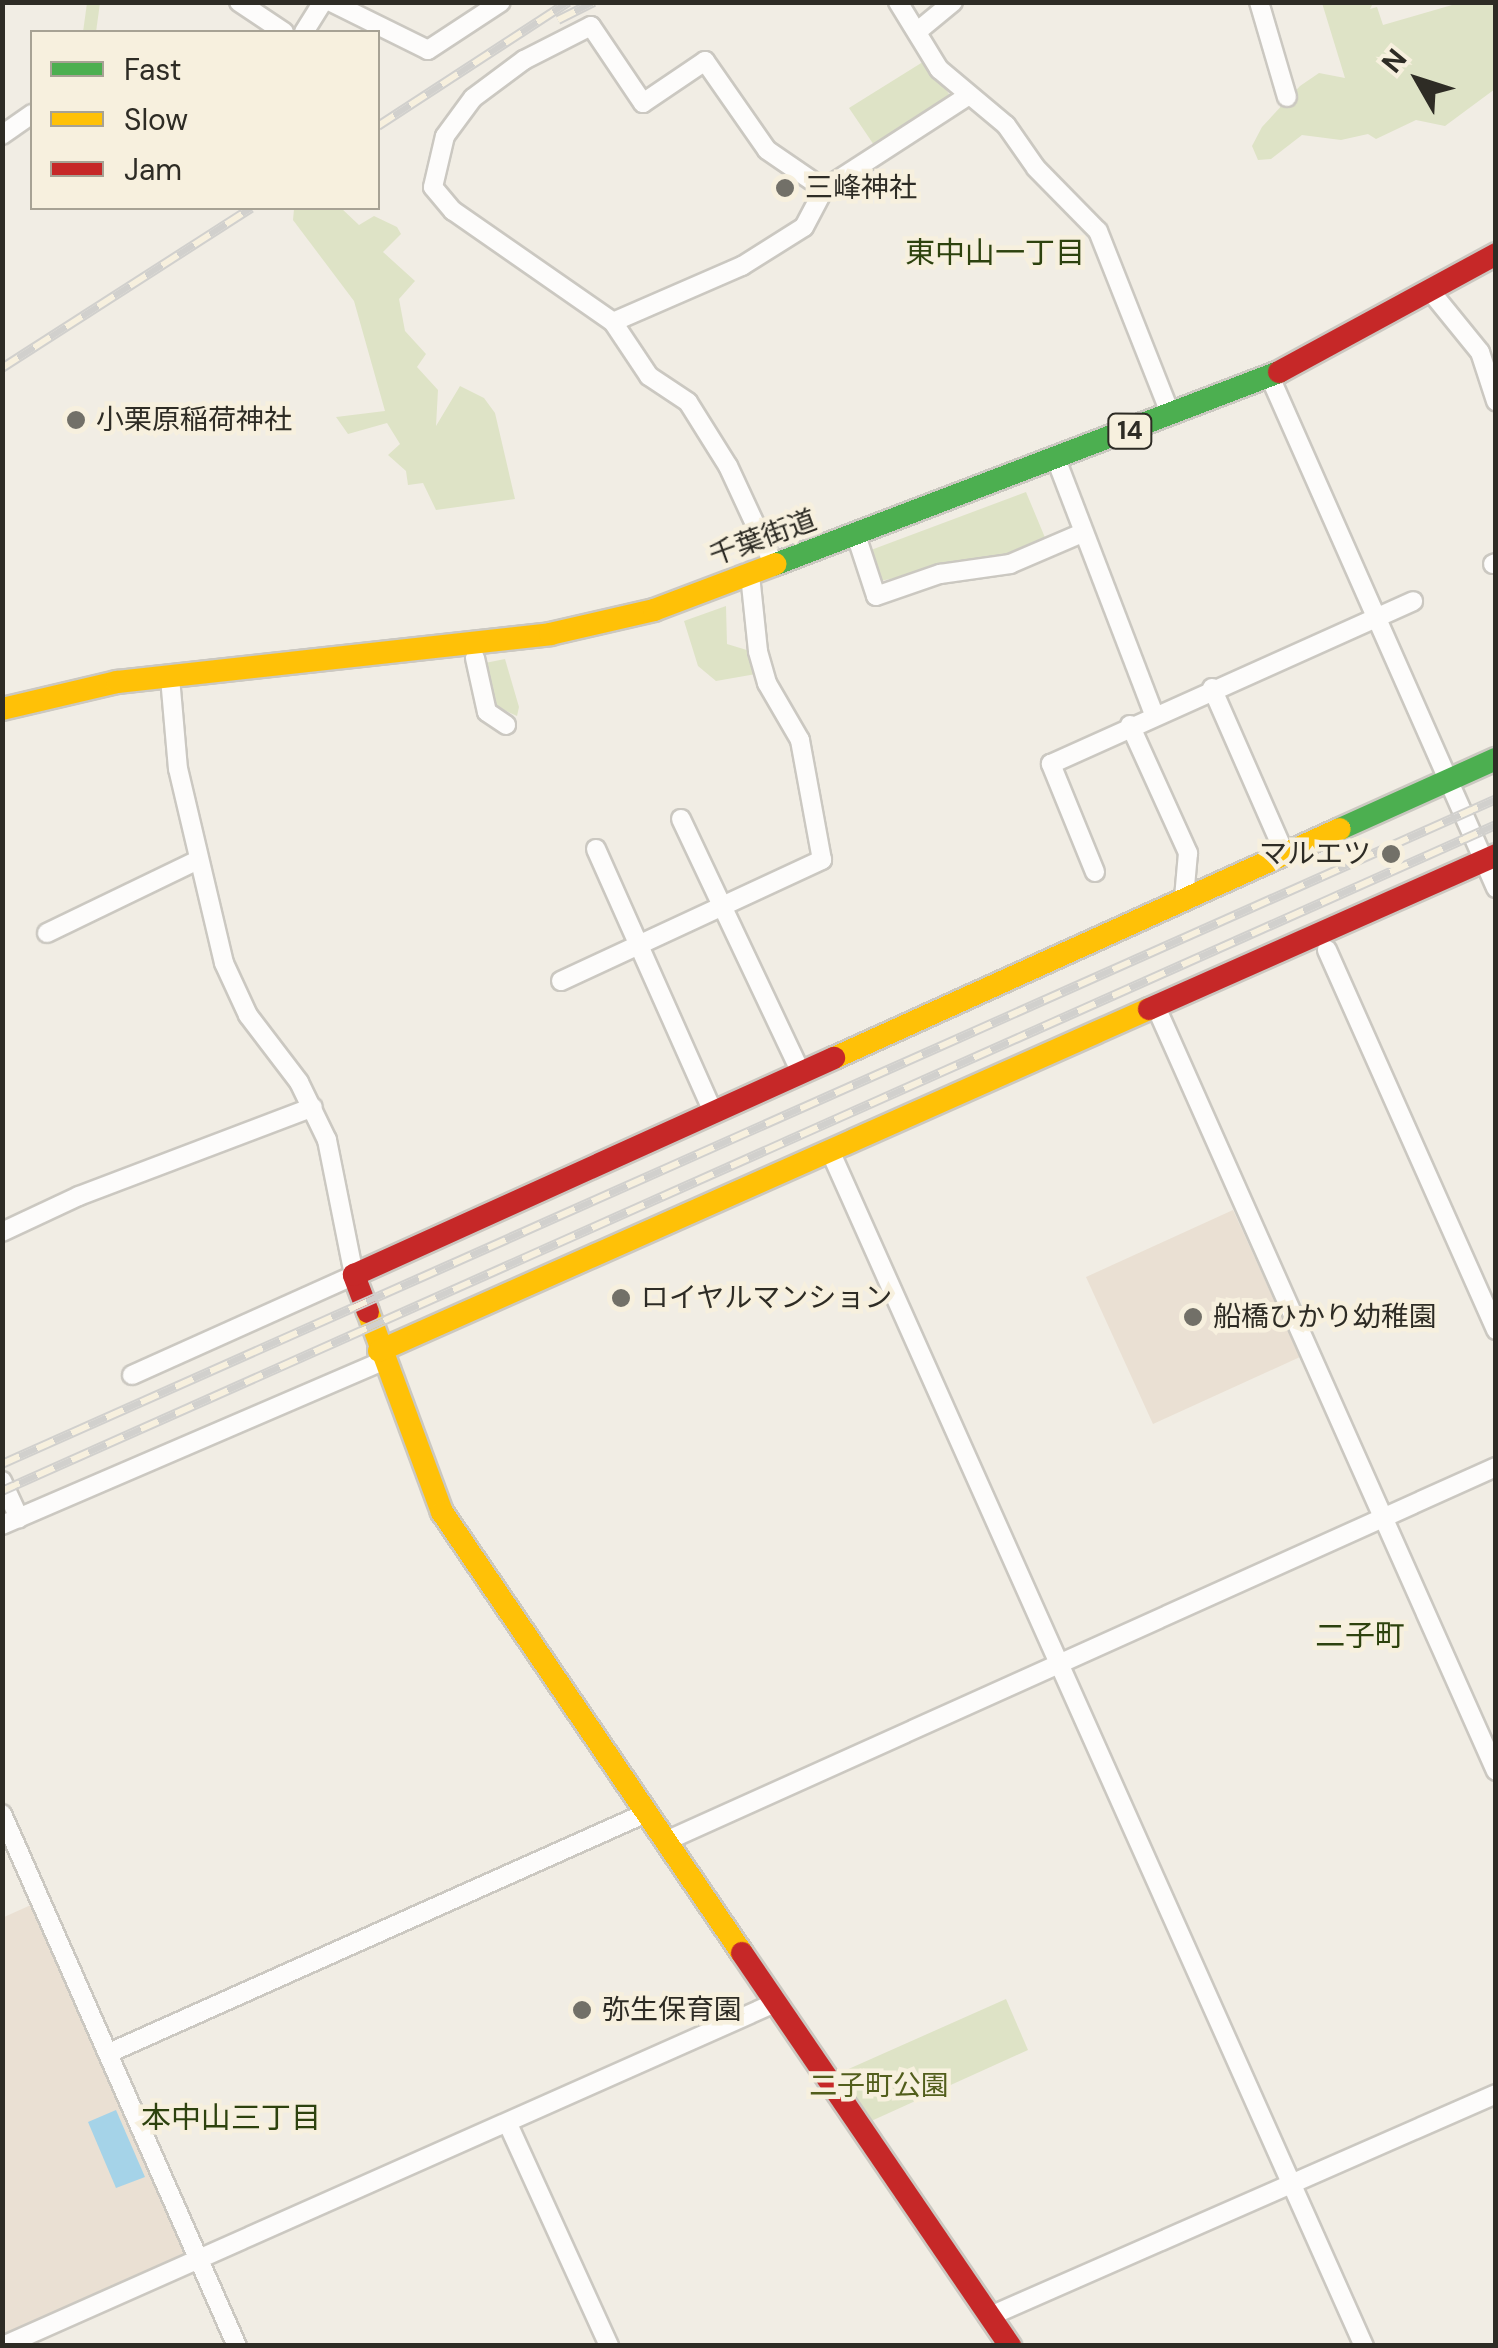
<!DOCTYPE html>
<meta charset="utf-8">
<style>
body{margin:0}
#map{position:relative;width:1498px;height:2348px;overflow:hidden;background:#f1ede4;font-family:"DM Sans","Noto Sans JP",sans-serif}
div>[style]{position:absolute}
.education>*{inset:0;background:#eae0d3}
.green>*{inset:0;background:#dee3c6}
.water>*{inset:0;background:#a5d3e8}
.roads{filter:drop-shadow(2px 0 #cbc8c1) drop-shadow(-2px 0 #cbc8c1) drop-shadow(0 2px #cbc8c1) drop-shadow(0 -2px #cbc8c1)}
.street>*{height:18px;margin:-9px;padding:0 9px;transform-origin:9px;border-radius:9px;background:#fdfcfb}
.fast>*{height:22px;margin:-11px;padding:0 11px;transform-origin:11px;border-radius:11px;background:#4caf50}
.slow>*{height:22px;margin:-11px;padding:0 11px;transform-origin:11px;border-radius:11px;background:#ffc107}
.jam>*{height:22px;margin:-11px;padding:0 11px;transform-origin:11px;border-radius:11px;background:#c62828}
.rail>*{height:10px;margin-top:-5px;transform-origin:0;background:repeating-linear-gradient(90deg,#f7f0de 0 19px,#d1d0cd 0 38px);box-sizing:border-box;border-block:2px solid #d1d0cd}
.dots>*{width:28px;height:28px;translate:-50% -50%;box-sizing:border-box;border:5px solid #f7f0de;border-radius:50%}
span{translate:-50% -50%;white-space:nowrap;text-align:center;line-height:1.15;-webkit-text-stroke:9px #f7f0de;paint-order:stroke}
.shield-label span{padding:2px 8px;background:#f7f0de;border:2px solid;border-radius:8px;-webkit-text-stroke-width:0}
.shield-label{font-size:25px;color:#2e2c25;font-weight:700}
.poi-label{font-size:28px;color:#2e2c25}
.left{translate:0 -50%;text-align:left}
.right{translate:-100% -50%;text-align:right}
.street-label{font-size:28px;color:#2e2c25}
.park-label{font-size:28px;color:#525e1c}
.neighbourhood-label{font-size:30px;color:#2d420e}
.frame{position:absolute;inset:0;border:5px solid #2e2c25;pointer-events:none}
.legend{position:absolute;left:30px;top:30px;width:350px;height:180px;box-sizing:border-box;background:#f7f0de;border:2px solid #a7a294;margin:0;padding:12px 18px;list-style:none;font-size:30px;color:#2e2c25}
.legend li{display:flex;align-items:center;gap:20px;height:50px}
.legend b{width:50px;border:2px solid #a7a294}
.north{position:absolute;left:1368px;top:30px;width:100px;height:100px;-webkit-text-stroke:8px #f7f0de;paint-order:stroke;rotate:309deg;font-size:28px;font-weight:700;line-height:40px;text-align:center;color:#2e2c25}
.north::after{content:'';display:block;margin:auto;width:35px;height:45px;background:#2e2c25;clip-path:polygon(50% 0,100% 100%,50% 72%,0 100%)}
</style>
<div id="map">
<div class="education">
<div style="clip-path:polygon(1233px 1210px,1300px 1357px,1153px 1424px,1086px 1277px)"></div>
<div style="clip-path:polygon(33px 1904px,189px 2258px,2px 2339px,2px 1918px)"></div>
</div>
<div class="green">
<div style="clip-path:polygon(87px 3px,100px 3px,96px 32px,83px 32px)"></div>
<div style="clip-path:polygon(1322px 3px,1373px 3px,1370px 9px,1377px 7px,1383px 25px,1459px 3px,1495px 3px,1495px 89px,1445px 126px,1416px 120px,1376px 139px,1368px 134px,1341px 140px,1302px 135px,1271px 159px,1258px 160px,1252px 146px,1262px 127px,1300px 86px,1319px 73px,1345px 78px)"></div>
<div style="clip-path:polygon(926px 60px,953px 100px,878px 151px,849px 108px)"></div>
<div style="clip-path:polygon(341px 208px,359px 225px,374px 216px,397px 227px,401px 234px,383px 252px,415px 281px,399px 299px,405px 331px,426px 354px,417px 367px,438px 390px,436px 426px,460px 386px,484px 398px,495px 413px,515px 499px,436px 510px,423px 483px,408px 485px,406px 471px,388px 455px,400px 444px,387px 423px,348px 434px,336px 417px,385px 411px,354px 301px,293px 220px,294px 209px)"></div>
<div style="clip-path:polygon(1026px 492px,1046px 540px,1007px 556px,880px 581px,871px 550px)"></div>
<div style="clip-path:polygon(726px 606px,727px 644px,750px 651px,756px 674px,716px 681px,698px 666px,684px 621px)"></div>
<div style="clip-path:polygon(505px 659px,519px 707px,517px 716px,495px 706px,485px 663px)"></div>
<div style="clip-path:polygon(1006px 1999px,1028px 2050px,869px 2122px,835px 2075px)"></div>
</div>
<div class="water">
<div style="clip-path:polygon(116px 2110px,145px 2177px,116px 2188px,88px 2122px)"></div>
</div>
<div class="roads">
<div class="street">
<div style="left:239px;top:2px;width:54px;rotate:33.7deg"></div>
<div style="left:331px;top:2px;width:108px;rotate:26.3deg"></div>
<div style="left:428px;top:50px;width:87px;rotate:-33.3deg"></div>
<div style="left:898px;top:2px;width:79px;rotate:58.5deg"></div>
<div style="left:939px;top:69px;width:87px;rotate:39.9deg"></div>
<div style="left:1006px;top:125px;width:52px;rotate:55.1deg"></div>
<div style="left:1036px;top:168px;width:88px;rotate:45.5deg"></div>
<div style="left:1098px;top:231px;width:198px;rotate:68.4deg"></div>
<div style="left:1259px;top:2px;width:99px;rotate:73.6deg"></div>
<div style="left:919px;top:30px;width:44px;rotate:-39.5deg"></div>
<div style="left:304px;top:32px;width:36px;rotate:-58deg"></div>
<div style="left:2px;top:135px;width:37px;rotate:-35deg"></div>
<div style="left:1432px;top:293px;width:76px;rotate:50.9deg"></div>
<div style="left:1480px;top:352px;width:52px;rotate:71.9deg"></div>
<div style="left:613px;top:322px;width:141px;rotate:-23.5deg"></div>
<div style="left:742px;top:266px;width:73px;rotate:-32.2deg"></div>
<div style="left:804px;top:227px;width:43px;rotate:-62.2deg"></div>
<div style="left:824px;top:189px;width:169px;rotate:-32.9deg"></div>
<div style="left:1270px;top:377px;width:559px;rotate:66.14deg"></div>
<div style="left:1056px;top:459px;width:273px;rotate:69deg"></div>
<div style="left:856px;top:535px;width:64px;rotate:71.8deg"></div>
<div style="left:876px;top:596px;width:68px;rotate:-19deg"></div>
<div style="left:940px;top:574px;width:71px;rotate:-8.1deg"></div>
<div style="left:1010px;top:564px;width:78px;rotate:-23.3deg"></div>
<div style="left:1493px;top:564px;width:3px;rotate:-18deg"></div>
<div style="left:774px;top:565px;width:109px;rotate:-114.9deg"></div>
<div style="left:728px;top:466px;width:75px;rotate:-122deg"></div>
<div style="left:688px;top:402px;width:47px;rotate:-146.3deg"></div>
<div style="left:649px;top:376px;width:65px;rotate:-123.7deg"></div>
<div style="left:613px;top:322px;width:195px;rotate:-145.2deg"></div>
<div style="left:453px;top:211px;width:31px;rotate:-130deg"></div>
<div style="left:433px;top:187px;width:52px;rotate:-76.8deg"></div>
<div style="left:445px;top:136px;width:47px;rotate:-53.6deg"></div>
<div style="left:473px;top:98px;width:64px;rotate:-36.7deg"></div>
<div style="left:524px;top:60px;width:75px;rotate:-26.9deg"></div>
<div style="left:591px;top:26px;width:93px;rotate:56deg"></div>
<div style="left:643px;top:103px;width:75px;rotate:-34.1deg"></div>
<div style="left:705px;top:61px;width:108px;rotate:55.1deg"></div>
<div style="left:767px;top:150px;width:69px;rotate:34.4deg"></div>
<div style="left:475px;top:658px;width:55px;rotate:77.5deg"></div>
<div style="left:487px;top:712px;width:23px;rotate:34deg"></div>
<div style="left:1212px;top:688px;width:179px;rotate:66.3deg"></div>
<div style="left:1130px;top:725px;width:141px;rotate:65.6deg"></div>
<div style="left:1188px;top:853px;width:45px;rotate:95.1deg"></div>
<div style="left:681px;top:819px;width:276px;rotate:64.7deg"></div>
<div style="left:596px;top:849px;width:285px;rotate:66deg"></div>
<div style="left:1095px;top:872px;width:117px;rotate:-112.2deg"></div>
<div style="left:1051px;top:764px;width:397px;rotate:-24.2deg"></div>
<div style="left:47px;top:933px;width:165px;rotate:-25.8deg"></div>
<div style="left:1327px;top:950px;width:416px;rotate:66deg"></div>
<div style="left:561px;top:981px;width:288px;rotate:-24.9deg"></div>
<div style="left:822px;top:860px;width:122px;rotate:-100.4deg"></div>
<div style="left:800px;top:740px;width:66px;rotate:-120.1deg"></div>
<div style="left:767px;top:683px;width:33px;rotate:-106deg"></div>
<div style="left:758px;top:651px;width:76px;rotate:-96deg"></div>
<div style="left:1156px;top:1007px;width:836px;rotate:66.01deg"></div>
<div style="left:831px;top:1153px;width:1307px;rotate:65.93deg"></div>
<div style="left:2px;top:1232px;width:85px;rotate:-25.1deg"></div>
<div style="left:79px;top:1196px;width:250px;rotate:-20.8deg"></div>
<div style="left:132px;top:1375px;width:243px;rotate:-24.2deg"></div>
<div style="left:354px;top:1275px;width:138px;rotate:-101.3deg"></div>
<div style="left:327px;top:1140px;width:64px;rotate:-115.8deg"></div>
<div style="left:299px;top:1082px;width:84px;rotate:-127.3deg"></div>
<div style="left:248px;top:1015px;width:57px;rotate:-114.8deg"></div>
<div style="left:224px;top:963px;width:199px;rotate:-103.3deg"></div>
<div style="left:178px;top:769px;width:92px;rotate:-95deg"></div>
<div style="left:2px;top:1481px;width:41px;rotate:65.3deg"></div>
<div style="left:2px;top:1525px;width:414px;rotate:-23.3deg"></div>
<div style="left:2px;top:1814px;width:582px;rotate:66.17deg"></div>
<div style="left:666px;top:1841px;width:910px;rotate:-24.26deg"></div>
<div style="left:109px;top:2053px;width:588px;rotate:-24.08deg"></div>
<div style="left:508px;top:2124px;width:244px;rotate:65.5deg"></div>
<div style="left:988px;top:2317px;width:555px;rotate:-23.7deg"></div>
<div style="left:3px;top:2346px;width:845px;rotate:-23.96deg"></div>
</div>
<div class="fast">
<div style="left:776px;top:564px;width:538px;rotate:-20.89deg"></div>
<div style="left:1340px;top:829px;width:171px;rotate:-24.2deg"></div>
</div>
<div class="slow">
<div style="left:2px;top:709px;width:118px;rotate:-13.2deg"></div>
<div style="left:117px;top:682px;width:436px;rotate:-6.3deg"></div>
<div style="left:550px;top:634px;width:107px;rotate:-13deg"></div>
<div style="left:654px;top:610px;width:130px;rotate:-20.7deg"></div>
<div style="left:834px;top:1058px;width:555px;rotate:-24.35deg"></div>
<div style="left:368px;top:1312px;width:213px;rotate:69.7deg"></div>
<div style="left:442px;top:1512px;width:533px;rotate:55.77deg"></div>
<div style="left:379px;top:1351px;width:843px;rotate:-23.95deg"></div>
</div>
<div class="jam">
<div style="left:1279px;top:372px;width:247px;rotate:-28.5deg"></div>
<div style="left:1149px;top:1009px;width:380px;rotate:-23.9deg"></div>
<div style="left:368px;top:1312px;width:40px;rotate:-111deg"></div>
<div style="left:354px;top:1275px;width:527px;rotate:-24.33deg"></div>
<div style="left:742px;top:1953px;width:476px;rotate:55.7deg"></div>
</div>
</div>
<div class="rail">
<div style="left:558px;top:20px;width:40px;rotate:-26.6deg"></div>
<div style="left:378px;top:126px;width:227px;rotate:-33.1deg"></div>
<div style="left:2px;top:368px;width:296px;rotate:-32.7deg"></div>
<div style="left:2px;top:1464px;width:1635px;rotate:-23.99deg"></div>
<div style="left:2px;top:1491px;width:1636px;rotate:-24.03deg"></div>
</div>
<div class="dots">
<div style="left:785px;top:188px;background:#727068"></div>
<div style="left:76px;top:420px;background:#727068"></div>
<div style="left:1391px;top:854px;background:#727068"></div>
<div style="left:621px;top:1298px;background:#727068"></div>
<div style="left:1193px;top:1317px;background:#727068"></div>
<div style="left:582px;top:2010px;background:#727068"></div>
</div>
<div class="shield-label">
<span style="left:1130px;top:431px">14</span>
</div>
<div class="poi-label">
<span class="left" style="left:805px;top:188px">三峰神社</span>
<span class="left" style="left:96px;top:420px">小栗原稲荷神社</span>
<span class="right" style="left:1371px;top:854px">マルエツ</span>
<span class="left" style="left:641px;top:1298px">ロイヤルマンション</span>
<span class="left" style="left:1213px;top:1317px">船橋ひかり幼稚園</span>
<span class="left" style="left:602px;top:2010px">弥生保育園</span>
</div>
<div class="street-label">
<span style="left:763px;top:538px;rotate:-20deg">千葉街道</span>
</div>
<div class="park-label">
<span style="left:879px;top:2086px">二子町公園</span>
</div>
<div class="neighbourhood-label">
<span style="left:995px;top:253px">東中山一丁目</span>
<span style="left:1360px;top:1636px">二子町</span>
<span style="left:231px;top:2118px">本中山三丁目</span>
</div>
<div class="frame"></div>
<ul class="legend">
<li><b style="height:12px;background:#4caf50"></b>Fast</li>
<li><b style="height:12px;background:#ffc107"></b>Slow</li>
<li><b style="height:12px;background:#c62828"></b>Jam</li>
</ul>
<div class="north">N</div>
</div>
